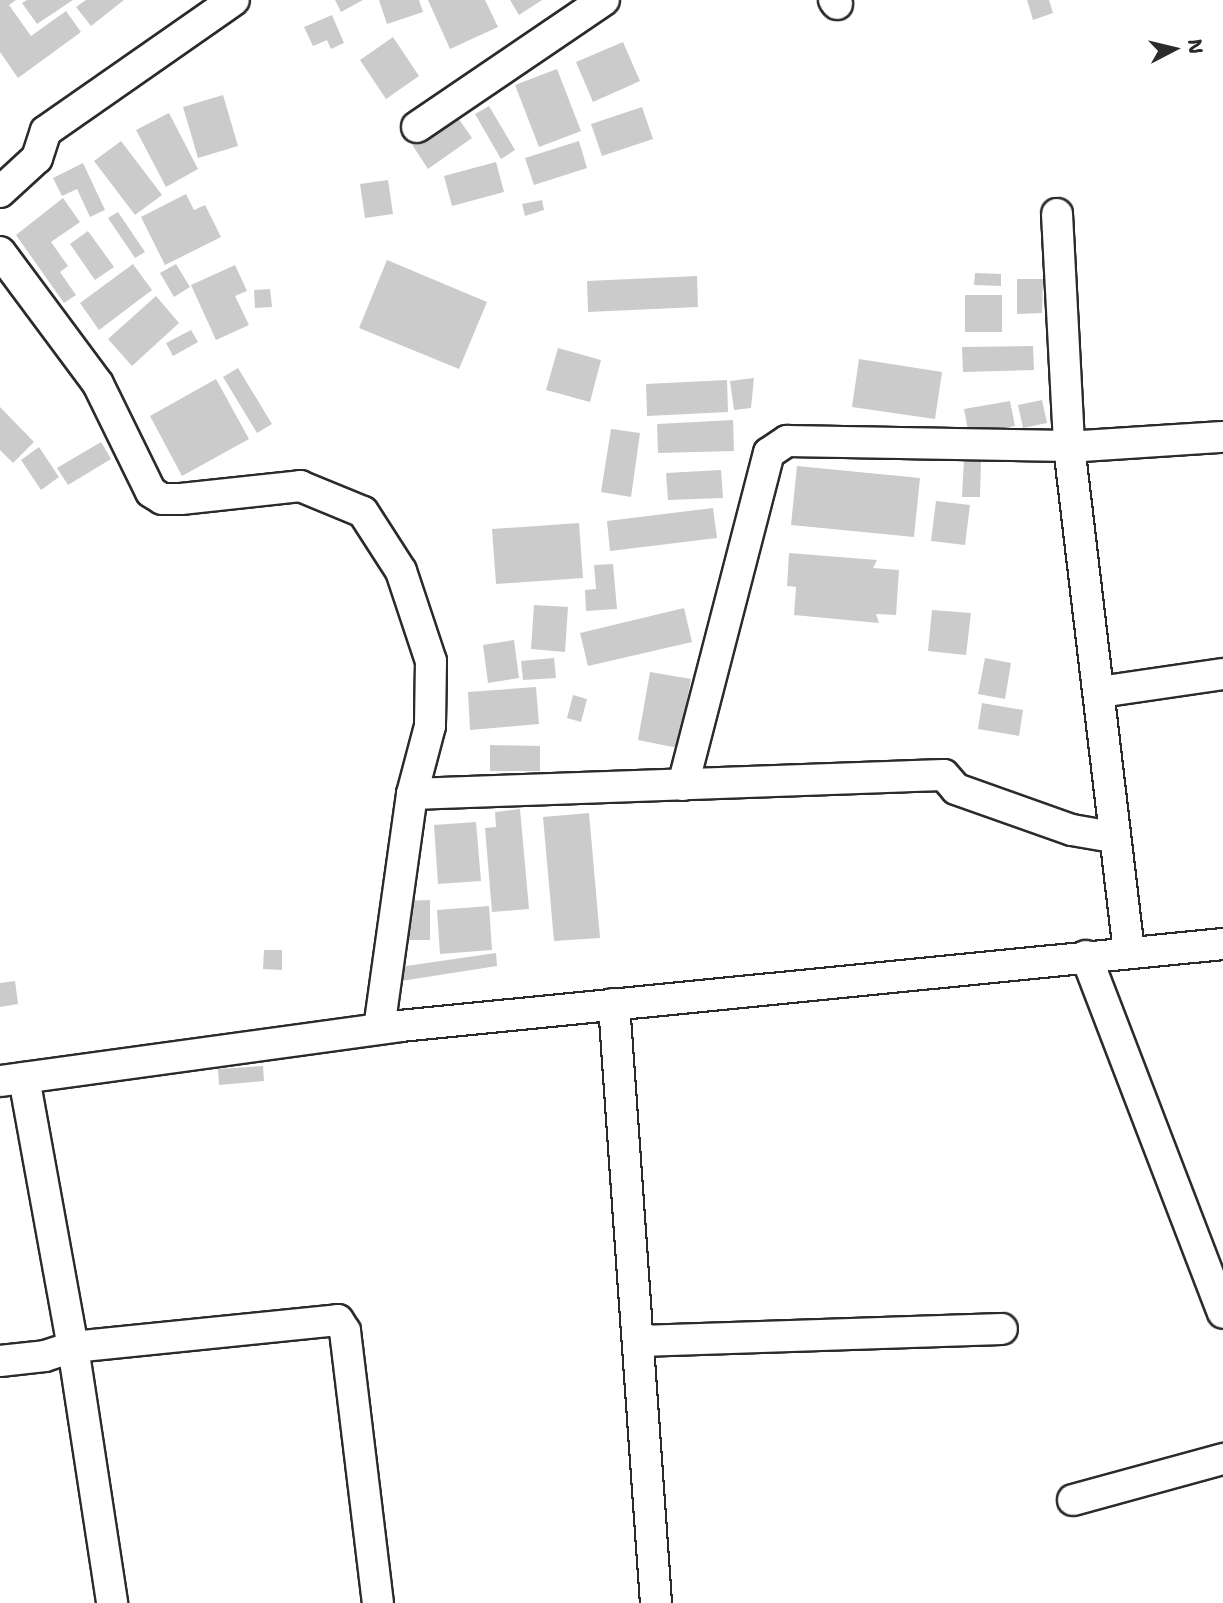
<!DOCTYPE html>
<style>
body{margin:0}
#map{position:relative;width:1223px;height:1603px;overflow:hidden;background:#fff;font-family:"Shantell Sans",sans-serif}
div>[style]{position:absolute}
.building>*{inset:0;background:#cbcbcb}
.roads{filter:drop-shadow(2px 0 #2b2b2b) drop-shadow(-2px 0 #2b2b2b) drop-shadow(0 2px #2b2b2b) drop-shadow(0 -2px #2b2b2b)}
.minor>*{height:30px;margin:-15px;padding:0 15px;transform-origin:15px;border-radius:15px;background:#fff}
span{translate:-50% -50%;white-space:nowrap;text-align:center;line-height:1.15;-webkit-text-stroke:6px #fff;paint-order:stroke}
.north{position:absolute;left:1139px;top:14px;width:70px;height:70px;-webkit-text-stroke:5px #fff;paint-order:stroke;rotate:83deg;font-size:19px;font-weight:700;line-height:28px;text-align:center;color:#2b2b2b}
.north::after{content:'';display:block;margin:auto;width:24px;height:32px;background:#2b2b2b;clip-path:polygon(50% 0,100% 100%,50% 72%,0 100%)}
</style>
<div id="map">
<div class="building">
<div style="clip-path:polygon(0 0,16px 0,9px 5px,31px 36px,66px 11px,81px 32px,18px 78px,0 52px)"></div>
<div style="clip-path:polygon(27px 0,73px 0,37px 24px,22px 3px)"></div>
<div style="clip-path:polygon(86px 0,124px 0,91px 26px,76px 7px)"></div>
<div style="clip-path:polygon(335px 0,363px 0,341px 12px)"></div>
<div style="clip-path:polygon(379px 0,419px 0,423px 12px,387px 24px)"></div>
<div style="clip-path:polygon(428px 0,485px 0,498px 27px,450px 49px)"></div>
<div style="clip-path:polygon(510px 0,542px 0,519px 15px)"></div>
<div style="clip-path:polygon(1027px 0,1049px 0,1053px 13px,1033px 20px)"></div>
<div style="clip-path:polygon(332px 15px,344px 43px,331px 49px,327px 40px,313px 46px,304px 27px)"></div>
<div style="clip-path:polygon(393px 37px,419px 76px,386px 99px,360px 60px)"></div>
<div style="clip-path:polygon(623px 42px,640px 81px,593px 102px,576px 62px)"></div>
<div style="clip-path:polygon(557px 69px,581px 131px,539px 147px,515px 85px)"></div>
<div style="clip-path:polygon(223px 95px,238px 146px,198px 158px,183px 107px)"></div>
<div style="clip-path:polygon(489px 106px,515px 150px,501px 159px,475px 114px)"></div>
<div style="clip-path:polygon(642px 107px,653px 139px,602px 156px,591px 124px)"></div>
<div style="clip-path:polygon(454px 112px,472px 138px,428px 169px,411px 143px)"></div>
<div style="clip-path:polygon(169px 113px,198px 169px,166px 187px,136px 130px)"></div>
<div style="clip-path:polygon(121px 141px,162px 195px,135px 215px,94px 161px)"></div>
<div style="clip-path:polygon(579px 141px,587px 168px,534px 185px,525px 158px)"></div>
<div style="clip-path:polygon(496px 162px,504px 192px,452px 206px,444px 176px)"></div>
<div style="clip-path:polygon(83px 163px,105px 210px,90px 217px,77px 189px,62px 196px,53px 178px)"></div>
<div style="clip-path:polygon(388px 180px,393px 214px,365px 218px,360px 184px)"></div>
<div style="clip-path:polygon(186px 194px,194px 210px,205px 205px,221px 237px,165px 265px,141px 217px)"></div>
<div style="clip-path:polygon(63px 198px,80px 222px,51px 242px,68px 266px,60px 272px,76px 295px,64px 303px,16px 235px)"></div>
<div style="clip-path:polygon(542px 200px,544px 210px,525px 216px,522px 204px)"></div>
<div style="clip-path:polygon(118px 212px,145px 252px,135px 258px,108px 218px)"></div>
<div style="clip-path:polygon(88px 231px,114px 267px,95px 280px,70px 244px)"></div>
<div style="clip-path:polygon(387px 260px,487px 302px,459px 369px,359px 328px)"></div>
<div style="clip-path:polygon(133px 264px,152px 290px,99px 330px,80px 303px)"></div>
<div style="clip-path:polygon(176px 264px,190px 287px,174px 297px,160px 273px)"></div>
<div style="clip-path:polygon(235px 265px,247px 291px,235px 296px,249px 325px,216px 340px,191px 285px)"></div>
<div style="clip-path:polygon(975px 273px,1001px 274px,1001px 286px,974px 285px)"></div>
<div style="clip-path:polygon(697px 276px,698px 307px,588px 312px,587px 281px)"></div>
<div style="clip-path:polygon(1017px 279px,1043px 279px,1042px 313px,1017px 314px)"></div>
<div style="clip-path:polygon(270px 289px,272px 307px,255px 308px,254px 290px)"></div>
<div style="clip-path:polygon(965px 295px,1002px 295px,1002px 332px,965px 332px)"></div>
<div style="clip-path:polygon(156px 296px,179px 323px,132px 366px,108px 339px)"></div>
<div style="clip-path:polygon(191px 330px,198px 342px,173px 356px,166px 343px)"></div>
<div style="clip-path:polygon(1033px 346px,1034px 370px,963px 372px,962px 347px)"></div>
<div style="clip-path:polygon(558px 348px,601px 360px,590px 402px,546px 390px)"></div>
<div style="clip-path:polygon(859px 359px,942px 372px,935px 419px,852px 407px)"></div>
<div style="clip-path:polygon(238px 368px,272px 424px,257px 433px,223px 377px)"></div>
<div style="clip-path:polygon(754px 378px,751px 408px,734px 410px,730px 381px)"></div>
<div style="clip-path:polygon(216px 379px,249px 439px,182px 476px,150px 416px)"></div>
<div style="clip-path:polygon(727px 380px,728px 412px,647px 416px,646px 384px)"></div>
<div style="clip-path:polygon(1042px 400px,1047px 423px,1023px 428px,1018px 405px)"></div>
<div style="clip-path:polygon(1010px 401px,1015px 426px,969px 435px,964px 409px)"></div>
<div style="clip-path:polygon(0 407px,34px 442px,13px 463px,0 450px)"></div>
<div style="clip-path:polygon(733px 420px,734px 451px,658px 453px,657px 424px)"></div>
<div style="clip-path:polygon(611px 429px,640px 433px,631px 497px,601px 492px)"></div>
<div style="clip-path:polygon(101px 442px,111px 459px,68px 485px,57px 468px)"></div>
<div style="clip-path:polygon(39px 447px,59px 477px,41px 490px,21px 460px)"></div>
<div style="clip-path:polygon(964px 459px,981px 461px,980px 497px,962px 497px)"></div>
<div style="clip-path:polygon(797px 466px,920px 478px,914px 537px,791px 525px)"></div>
<div style="clip-path:polygon(721px 470px,723px 498px,668px 500px,666px 473px)"></div>
<div style="clip-path:polygon(936px 501px,970px 505px,965px 545px,931px 541px)"></div>
<div style="clip-path:polygon(713px 508px,717px 538px,610px 551px,607px 521px)"></div>
<div style="clip-path:polygon(579px 523px,583px 578px,496px 584px,492px 529px)"></div>
<div style="clip-path:polygon(789px 553px,877px 560px,873px 568px,899px 570px,896px 615px,876px 614px,879px 623px,794px 615px,796px 587px,787px 586px)"></div>
<div style="clip-path:polygon(613px 564px,617px 609px,586px 611px,585px 590px,596px 589px,594px 565px)"></div>
<div style="clip-path:polygon(534px 605px,568px 607px,565px 652px,531px 649px)"></div>
<div style="clip-path:polygon(684px 608px,692px 642px,588px 666px,580px 633px)"></div>
<div style="clip-path:polygon(932px 610px,971px 613px,966px 655px,928px 651px)"></div>
<div style="clip-path:polygon(514px 640px,519px 678px,488px 683px,483px 645px)"></div>
<div style="clip-path:polygon(554px 658px,556px 678px,523px 680px,521px 661px)"></div>
<div style="clip-path:polygon(985px 658px,1011px 663px,1005px 699px,978px 694px)"></div>
<div style="clip-path:polygon(650px 672px,691px 679px,678px 748px,638px 740px)"></div>
<div style="clip-path:polygon(536px 687px,539px 724px,470px 730px,468px 692px)"></div>
<div style="clip-path:polygon(573px 695px,587px 699px,581px 722px,567px 718px)"></div>
<div style="clip-path:polygon(982px 703px,1023px 710px,1019px 736px,978px 729px)"></div>
<div style="clip-path:polygon(490px 745px,540px 746px,540px 771px,490px 771px)"></div>
<div style="clip-path:polygon(520px 809px,529px 909px,492px 912px,485px 828px,496px 827px,495px 812px)"></div>
<div style="clip-path:polygon(589px 813px,600px 938px,554px 941px,543px 817px)"></div>
<div style="clip-path:polygon(476px 822px,481px 881px,438px 884px,434px 825px)"></div>
<div style="clip-path:polygon(430px 900px,430px 940px,405px 940px,405px 901px)"></div>
<div style="clip-path:polygon(489px 906px,492px 950px,440px 954px,437px 910px)"></div>
<div style="clip-path:polygon(264px 950px,282px 950px,282px 970px,263px 969px)"></div>
<div style="clip-path:polygon(496px 953px,497px 966px,401px 981px,399px 967px)"></div>
<div style="clip-path:polygon(15px 981px,18px 1004px,0 1007px,0 983px)"></div>
<div style="clip-path:polygon(263px 1066px,264px 1081px,219px 1085px,218px 1069px)"></div>
</div>
<div class="roads">
<div class="minor">
<div style="left:834px;top:0;width:5px;rotate:53deg"></div>
<div style="left:417px;top:127px;width:226px;rotate:-34.2deg"></div>
<div style="left:0;top:192px;width:50px;rotate:-42.6deg"></div>
<div style="left:37px;top:158px;width:28px;rotate:-72deg"></div>
<div style="left:46px;top:131px;width:229px;rotate:-34.9deg"></div>
<div style="left:1057px;top:214px;width:232px;rotate:87deg"></div>
<div style="left:1069px;top:446px;width:510px;rotate:83.24deg"></div>
<div style="left:0;top:252px;width:164px;rotate:53.4deg"></div>
<div style="left:98px;top:384px;width:120px;rotate:63.9deg"></div>
<div style="left:151px;top:492px;width:13px;rotate:32deg"></div>
<div style="left:162px;top:499px;width:19px"></div>
<div style="left:181px;top:499px;width:120px;rotate:-6.2deg"></div>
<div style="left:300px;top:486px;width:68px;rotate:22.4deg"></div>
<div style="left:363px;top:512px;width:70px;rotate:57.2deg"></div>
<div style="left:401px;top:571px;width:95px;rotate:71.6deg"></div>
<div style="left:431px;top:661px;width:65px;rotate:90.9deg"></div>
<div style="left:430px;top:726px;width:70px;rotate:104.8deg"></div>
<div style="left:412px;top:794px;width:237px;rotate:98deg"></div>
<div style="left:1100px;top:692px;width:124px;rotate:-8.3deg"></div>
<div style="left:683px;top:785px;width:343px;rotate:-75.5deg"></div>
<div style="left:769px;top:453px;width:22px;rotate:-34deg"></div>
<div style="left:787px;top:441px;width:295px;rotate:1deg"></div>
<div style="left:1082px;top:446px;width:141px;rotate:-3.7deg"></div>
<div style="left:412px;top:794px;width:532px;rotate:-2.05deg"></div>
<div style="left:944px;top:775px;width:18px;rotate:49deg"></div>
<div style="left:956px;top:789px;width:123px;rotate:19.5deg"></div>
<div style="left:1072px;top:830px;width:41px;rotate:9.9deg"></div>
<div style="left:1086px;top:956px;width:382px;rotate:69deg"></div>
<div style="left:614px;top:1004px;width:600px;rotate:85.99deg"></div>
<div style="left:24px;top:1078px;width:273px;rotate:79.7deg"></div>
<div style="left:73px;top:1347px;width:259px;rotate:81.3deg"></div>
<div style="left:0;top:1081px;width:404px;rotate:-7.8deg"></div>
<div style="left:400px;top:1026px;width:827px;rotate:-5.69deg"></div>
<div style="left:640px;top:1341px;width:362px;rotate:-1.9deg"></div>
<div style="left:0;top:1361px;width:45px;rotate:-6.3deg"></div>
<div style="left:45px;top:1356px;width:29px;rotate:-18deg"></div>
<div style="left:73px;top:1347px;width:266px;rotate:-5.8deg"></div>
<div style="left:338px;top:1320px;width:13px;rotate:58deg"></div>
<div style="left:345px;top:1331px;width:274px;rotate:83.1deg"></div>
<div style="left:1073px;top:1500px;width:156px;rotate:-15.3deg"></div>
</div>
</div>
<div class="north">N</div>
</div>
